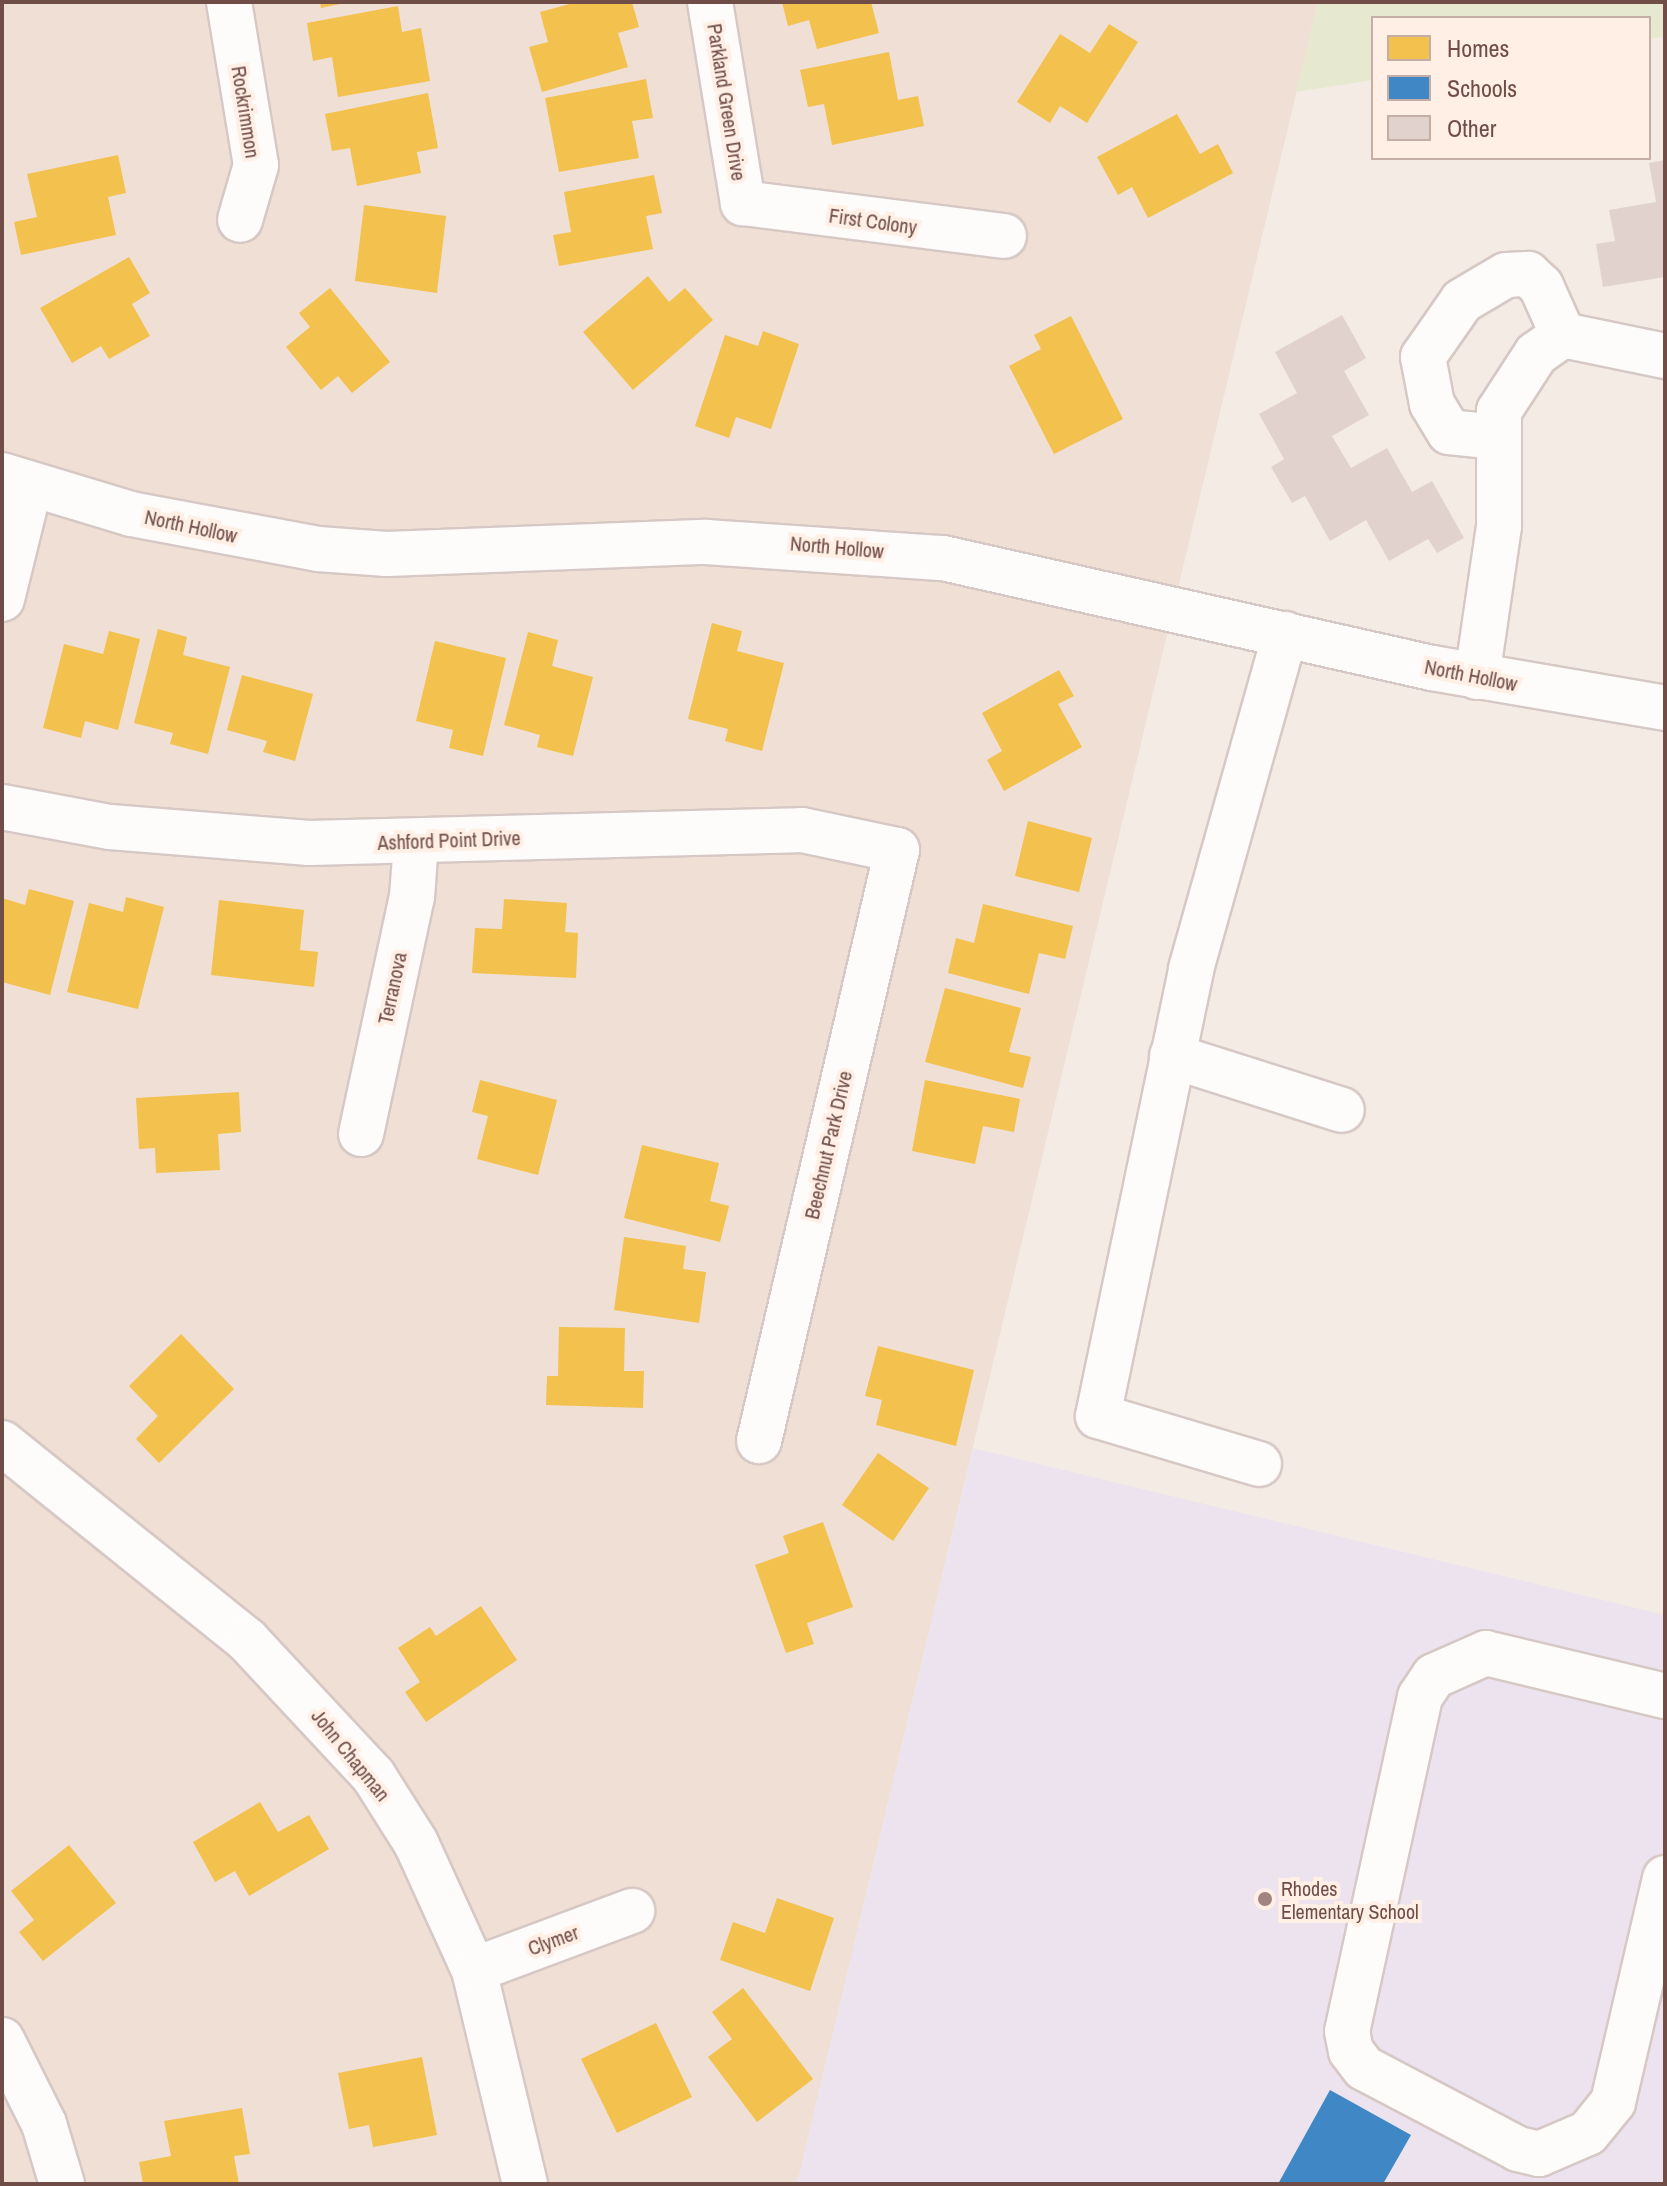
<!DOCTYPE html>
<style>
body{margin:0}
#map{position:relative;width:1667px;height:2186px;overflow:hidden;background:#f5ebe5;font-family:"Archivo Narrow",sans-serif}
div>[style]{position:absolute}
.residential>*{inset:0;background:#f0dfd5}
.education>*{inset:0;background:#ede3ef}
.green>*{inset:0;background:#e6e9d0}
.homes>*{inset:0;background:#f2c14e}
.schools>*{inset:0;background:#3f88c5}
.building>*{inset:0;background:#e1d2cd}
.roads{filter:drop-shadow(2px 0 #d6c8c4) drop-shadow(-2px 0 #d6c8c4) drop-shadow(0 2px #d6c8c4) drop-shadow(0 -2px #d6c8c4)}
.minor>*{height:44px;margin:-22px;padding:0 22px;transform-origin:22px;border-radius:22px;background:#fefcfb}
.dots>*{width:22px;height:22px;translate:-50% -50%;box-sizing:border-box;border:4px solid #ffefe5;border-radius:50%}
span{translate:-50% -50%;white-space:nowrap;text-align:center;line-height:1.15;-webkit-text-stroke:8px #ffefe5;paint-order:stroke}
.street-label{font-size:20px;color:#714d48}
.poi-label{font-size:20px;color:#714d48}
.left{translate:0 -50%;text-align:left}
.frame{position:absolute;inset:0;border:4px solid #714d48;pointer-events:none}
.legend{position:absolute;left:1371px;top:16px;width:280px;height:144px;box-sizing:border-box;background:#ffefe5;border:2px solid #c6aea6;margin:0;padding:10px 14px;list-style:none;font-size:24px;color:#714d48}
.legend li{display:flex;align-items:center;gap:16px;height:40px}
.legend b{width:40px;border:2px solid #c6aea6}
</style>
<div id="map">
<div class="residential">
<div style="clip-path:polygon(2px 2px,1318px 2px,797px 2184px,2px 2184px)"></div>
</div>
<div class="education">
<div style="clip-path:polygon(973px 1448px,1665px 1615px,1665px 2184px,797px 2184px)"></div>
</div>
<div class="green">
<div style="clip-path:polygon(1318px 2px,1665px 2px,1665px 37px,1649px 39px,1649px 18px,1373px 18px,1373px 80px,1296px 92px)"></div>
</div>
<div class="homes">
<div style="clip-path:polygon(320px 2px,345px 2px,345px 3px,321px 8px)"></div>
<div style="clip-path:polygon(577px 2px,632px 2px,639px 27px,618px 33px,628px 67px,542px 92px,529px 47px,548px 42px,540px 12px)"></div>
<div style="clip-path:polygon(782px 2px,871px 2px,879px 33px,817px 49px,809px 20px,788px 26px)"></div>
<div style="clip-path:polygon(398px 6px,402px 32px,421px 28px,430px 81px,338px 97px,332px 57px,313px 61px,307px 23px)"></div>
<div style="clip-path:polygon(1109px 24px,1138px 42px,1087px 123px,1060px 106px,1050px 123px,1017px 102px,1060px 34px,1090px 53px)"></div>
<div style="clip-path:polygon(889px 52px,898px 100px,918px 96px,924px 126px,832px 145px,824px 104px,808px 107px,800px 70px)"></div>
<div style="clip-path:polygon(646px 79px,653px 118px,632px 121px,639px 158px,559px 172px,545px 98px)"></div>
<div style="clip-path:polygon(428px 93px,438px 148px,417px 152px,421px 173px,357px 186px,350px 148px,332px 151px,325px 114px)"></div>
<div style="clip-path:polygon(1177px 114px,1200px 154px,1218px 144px,1233px 173px,1148px 218px,1132px 187px,1118px 195px,1097px 157px)"></div>
<div style="clip-path:polygon(118px 155px,126px 193px,108px 197px,116px 235px,21px 255px,14px 222px,37px 217px,27px 174px)"></div>
<div style="clip-path:polygon(654px 175px,662px 213px,646px 216px,653px 249px,559px 266px,553px 235px,571px 232px,564px 192px)"></div>
<div style="clip-path:polygon(364px 205px,446px 216px,437px 293px,355px 281px)"></div>
<div style="clip-path:polygon(129px 257px,150px 293px,132px 304px,150px 336px,109px 359px,101px 346px,72px 363px,40px 308px)"></div>
<div style="clip-path:polygon(648px 276px,669px 302px,685px 288px,713px 320px,633px 390px,583px 332px)"></div>
<div style="clip-path:polygon(330px 288px,390px 362px,352px 393px,338px 376px,321px 390px,286px 347px,310px 327px,299px 313px)"></div>
<div style="clip-path:polygon(1071px 316px,1123px 419px,1054px 454px,1009px 366px,1041px 349px,1034px 335px)"></div>
<div style="clip-path:polygon(763px 331px,799px 344px,771px 429px,736px 417px,729px 438px,695px 426px,725px 335px,758px 346px)"></div>
<div style="clip-path:polygon(712px 623px,742px 631px,737px 651px,784px 663px,762px 751px,725px 741px,728px 729px,688px 719px)"></div>
<div style="clip-path:polygon(158px 629px,187px 637px,183px 655px,230px 667px,208px 754px,170px 744px,173px 733px,134px 723px)"></div>
<div style="clip-path:polygon(109px 631px,140px 639px,118px 730px,85px 721px,81px 738px,43px 728px,64px 644px,103px 654px)"></div>
<div style="clip-path:polygon(528px 632px,558px 640px,552px 666px,593px 677px,573px 756px,537px 747px,540px 735px,504px 725px)"></div>
<div style="clip-path:polygon(435px 641px,506px 658px,483px 756px,449px 748px,453px 730px,416px 721px)"></div>
<div style="clip-path:polygon(1059px 670px,1074px 696px,1058px 704px,1082px 747px,1004px 791px,987px 760px,1002px 751px,982px 713px)"></div>
<div style="clip-path:polygon(242px 675px,313px 694px,295px 761px,263px 752px,267px 741px,227px 730px)"></div>
<div style="clip-path:polygon(1028px 821px,1092px 838px,1079px 892px,1015px 876px)"></div>
<div style="clip-path:polygon(29px 889px,74px 901px,50px 995px,2px 982px,2px 898px,25px 905px)"></div>
<div style="clip-path:polygon(126px 897px,164px 907px,138px 1009px,67px 992px,89px 903px,123px 912px)"></div>
<div style="clip-path:polygon(504px 899px,567px 903px,565px 932px,578px 933px,576px 978px,472px 973px,475px 928px,502px 929px)"></div>
<div style="clip-path:polygon(219px 900px,304px 910px,300px 950px,318px 952px,314px 987px,211px 975px)"></div>
<div style="clip-path:polygon(983px 904px,1073px 926px,1065px 959px,1039px 953px,1029px 994px,948px 973px,956px 938px,974px 943px)"></div>
<div style="clip-path:polygon(945px 988px,1021px 1008px,1009px 1052px,1031px 1057px,1023px 1088px,925px 1062px)"></div>
<div style="clip-path:polygon(480px 1080px,557px 1100px,538px 1175px,477px 1159px,488px 1116px,472px 1112px)"></div>
<div style="clip-path:polygon(925px 1080px,1020px 1099px,1014px 1132px,983px 1126px,975px 1164px,912px 1151px)"></div>
<div style="clip-path:polygon(239px 1092px,241px 1132px,218px 1134px,220px 1170px,156px 1173px,155px 1148px,139px 1149px,136px 1098px)"></div>
<div style="clip-path:polygon(642px 1145px,719px 1163px,710px 1201px,729px 1206px,720px 1242px,624px 1218px)"></div>
<div style="clip-path:polygon(624px 1237px,686px 1246px,683px 1269px,706px 1272px,699px 1323px,614px 1310px)"></div>
<div style="clip-path:polygon(559px 1327px,625px 1328px,624px 1371px,644px 1371px,643px 1408px,546px 1405px,547px 1376px,558px 1376px)"></div>
<div style="clip-path:polygon(181px 1334px,234px 1389px,159px 1463px,136px 1439px,158px 1416px,129px 1386px)"></div>
<div style="clip-path:polygon(878px 1346px,974px 1370px,956px 1446px,876px 1425px,882px 1400px,865px 1396px)"></div>
<div style="clip-path:polygon(878px 1453px,929px 1488px,893px 1541px,842px 1505px)"></div>
<div style="clip-path:polygon(823px 1522px,853px 1607px,807px 1623px,814px 1644px,786px 1653px,755px 1565px,789px 1553px,783px 1536px)"></div>
<div style="clip-path:polygon(481px 1606px,517px 1660px,426px 1722px,405px 1692px,420px 1682px,398px 1648px,430px 1627px,436px 1636px)"></div>
<div style="clip-path:polygon(260px 1802px,278px 1832px,309px 1815px,329px 1849px,249px 1896px,235px 1871px,215px 1882px,193px 1842px)"></div>
<div style="clip-path:polygon(69px 1845px,116px 1903px,43px 1961px,19px 1932px,34px 1920px,11px 1891px)"></div>
<div style="clip-path:polygon(777px 1898px,834px 1918px,810px 1991px,720px 1960px,733px 1922px,765px 1933px)"></div>
<div style="clip-path:polygon(743px 1988px,813px 2079px,757px 2122px,708px 2057px,732px 2039px,712px 2012px)"></div>
<div style="clip-path:polygon(656px 2023px,692px 2097px,617px 2133px,581px 2059px)"></div>
<div style="clip-path:polygon(422px 2057px,437px 2135px,373px 2147px,369px 2125px,349px 2129px,338px 2073px)"></div>
<div style="clip-path:polygon(242px 2108px,250px 2154px,234px 2156px,239px 2184px,143px 2184px,139px 2162px,171px 2156px,164px 2121px)"></div>
</div>
<div class="schools">
<div style="clip-path:polygon(1330px 2090px,1411px 2135px,1383px 2184px,1278px 2184px)"></div>
</div>
<div class="building">
<div style="clip-path:polygon(1665px 160px,1665px 277px,1603px 287px,1596px 244px,1615px 241px,1609px 210px,1656px 202px,1649px 163px)"></div>
<div style="clip-path:polygon(1342px 315px,1366px 358px,1344px 371px,1369px 415px,1332px 436px,1351px 468px,1387px 448px,1412px 492px,1432px 481px,1464px 538px,1437px 553px,1428px 539px,1389px 561px,1366px 520px,1330px 541px,1305px 496px,1292px 503px,1271px 467px,1284px 459px,1259px 414px,1297px 393px,1275px 352px)"></div>
</div>
<div class="roads">
<div class="minor">
<div style="left:229px;top:2px;width:165px;rotate:80.6deg"></div>
<div style="left:256px;top:165px;width:57px;rotate:106.2deg"></div>
<div style="left:710px;top:2px;width:204px;rotate:80.7deg"></div>
<div style="left:743px;top:203px;width:263px;rotate:7.2deg"></div>
<div style="left:1498px;top:437px;width:49px;rotate:-174.2deg"></div>
<div style="left:1449px;top:432px;width:33px;rotate:-121deg"></div>
<div style="left:1432px;top:404px;width:48px;rotate:-100.8deg"></div>
<div style="left:1423px;top:357px;width:68px;rotate:-55.1deg"></div>
<div style="left:1462px;top:301px;width:51px;rotate:-30.6deg"></div>
<div style="left:1506px;top:275px;width:22px;rotate:-3deg"></div>
<div style="left:1528px;top:274px;width:18px;rotate:43deg"></div>
<div style="left:1541px;top:286px;width:54px;rotate:65.8deg"></div>
<div style="left:2px;top:475px;width:135px;rotate:16.8deg"></div>
<div style="left:131px;top:514px;width:190px;rotate:10.6deg"></div>
<div style="left:318px;top:549px;width:69px;rotate:4.1deg"></div>
<div style="left:387px;top:554px;width:319px;rotate:-2.2deg"></div>
<div style="left:706px;top:542px;width:238px;rotate:3.9deg"></div>
<div style="left:943px;top:558px;width:501px;rotate:12.68deg"></div>
<div style="left:1432px;top:668px;width:236px;rotate:9.7deg"></div>
<div style="left:2px;top:599px;width:117px;rotate:-76.2deg"></div>
<div style="left:1477px;top:677px;width:153px;rotate:-81.7deg"></div>
<div style="left:1499px;top:526px;width:115px;rotate:-90deg"></div>
<div style="left:1499px;top:411px;width:68px;rotate:-57deg"></div>
<div style="left:1536px;top:354px;width:33px;rotate:-35deg"></div>
<div style="left:1563px;top:335px;width:104px;rotate:11.6deg"></div>
<div style="left:2px;top:807px;width:110px;rotate:10.5deg"></div>
<div style="left:110px;top:827px;width:200px;rotate:4.6deg"></div>
<div style="left:309px;top:843px;width:493px;rotate:-1.5deg"></div>
<div style="left:802px;top:830px;width:97px;rotate:11.9deg"></div>
<div style="left:897px;top:850px;width:607px;rotate:103.14deg"></div>
<div style="left:1172px;top:1056px;width:178px;rotate:17.6deg"></div>
<div style="left:361px;top:1134px;width:242px;rotate:-77.9deg"></div>
<div style="left:412px;top:897px;width:55px;rotate:-85.8deg"></div>
<div style="left:2px;top:1443px;width:314px;rotate:38.8deg"></div>
<div style="left:247px;top:1640px;width:185px;rotate:47deg"></div>
<div style="left:373px;top:1775px;width:80px;rotate:57.7deg"></div>
<div style="left:416px;top:1843px;width:140px;rotate:65.5deg"></div>
<div style="left:474px;top:1970px;width:220px;rotate:76.6deg"></div>
<div style="left:1259px;top:1464px;width:168px;rotate:-163.4deg"></div>
<div style="left:1098px;top:1416px;width:457px;rotate:-78.2deg"></div>
<div style="left:1191px;top:969px;width:348px;rotate:-74.3deg"></div>
<div style="left:1665px;top:1696px;width:184px;rotate:-166.5deg"></div>
<div style="left:1486px;top:1653px;width:57px;rotate:156.1deg"></div>
<div style="left:1434px;top:1676px;width:25px;rotate:124deg"></div>
<div style="left:1420px;top:1697px;width:342px;rotate:102.3deg"></div>
<div style="left:1347px;top:2031px;width:20px;rotate:79deg"></div>
<div style="left:1351px;top:2051px;width:21px;rotate:53deg"></div>
<div style="left:1364px;top:2068px;width:174px;rotate:27.7deg"></div>
<div style="left:1518px;top:2149px;width:22px;rotate:13deg"></div>
<div style="left:1539px;top:2154px;width:53px;rotate:-23.2deg"></div>
<div style="left:1588px;top:2133px;width:40px;rotate:-51deg"></div>
<div style="left:1613px;top:2102px;width:230px;rotate:-76.9deg"></div>
<div style="left:474px;top:1970px;width:169px;rotate:-20.5deg"></div>
<div style="left:2px;top:2040px;width:94px;rotate:63.4deg"></div>
<div style="left:44px;top:2124px;width:63px;rotate:73.3deg"></div>
</div>
</div>
<div class="dots">
<div style="left:1265px;top:1899px;background:#9f847f"></div>
</div>
<div class="street-label">
<span style="left:727px;top:102px;rotate:81deg">Parkland Green Drive</span>
<span style="left:246px;top:112px;rotate:81deg">Rockrimmon</span>
<span style="left:873px;top:221px;rotate:8deg">First Colony</span>
<span style="left:191px;top:526px;rotate:12deg">North Hollow</span>
<span style="left:837px;top:547px;rotate:5deg">North Hollow</span>
<span style="left:1471px;top:675px;rotate:11deg">North Hollow</span>
<span style="left:449px;top:840px;rotate:-2deg">Ashford Point Drive</span>
<span style="left:392px;top:988px;rotate:-78deg">Terranova</span>
<span style="left:828px;top:1145px;rotate:-77deg">Beechnut Park Drive</span>
<span style="left:351px;top:1755px;rotate:51deg">John Chapman</span>
<span style="left:553px;top:1940px;rotate:-20deg">Clymer</span>
</div>
<div class="poi-label">
<span class="left" style="left:1281px;top:1900px">Rhodes<br>Elementary School</span>
</div>
<div class="frame"></div>
<ul class="legend">
<li><b style="height:22px;background:#f2c14e"></b>Homes</li>
<li><b style="height:22px;background:#3f88c5"></b>Schools</li>
<li><b style="height:22px;background:#e1d2cd"></b>Other</li>
</ul>
</div>
